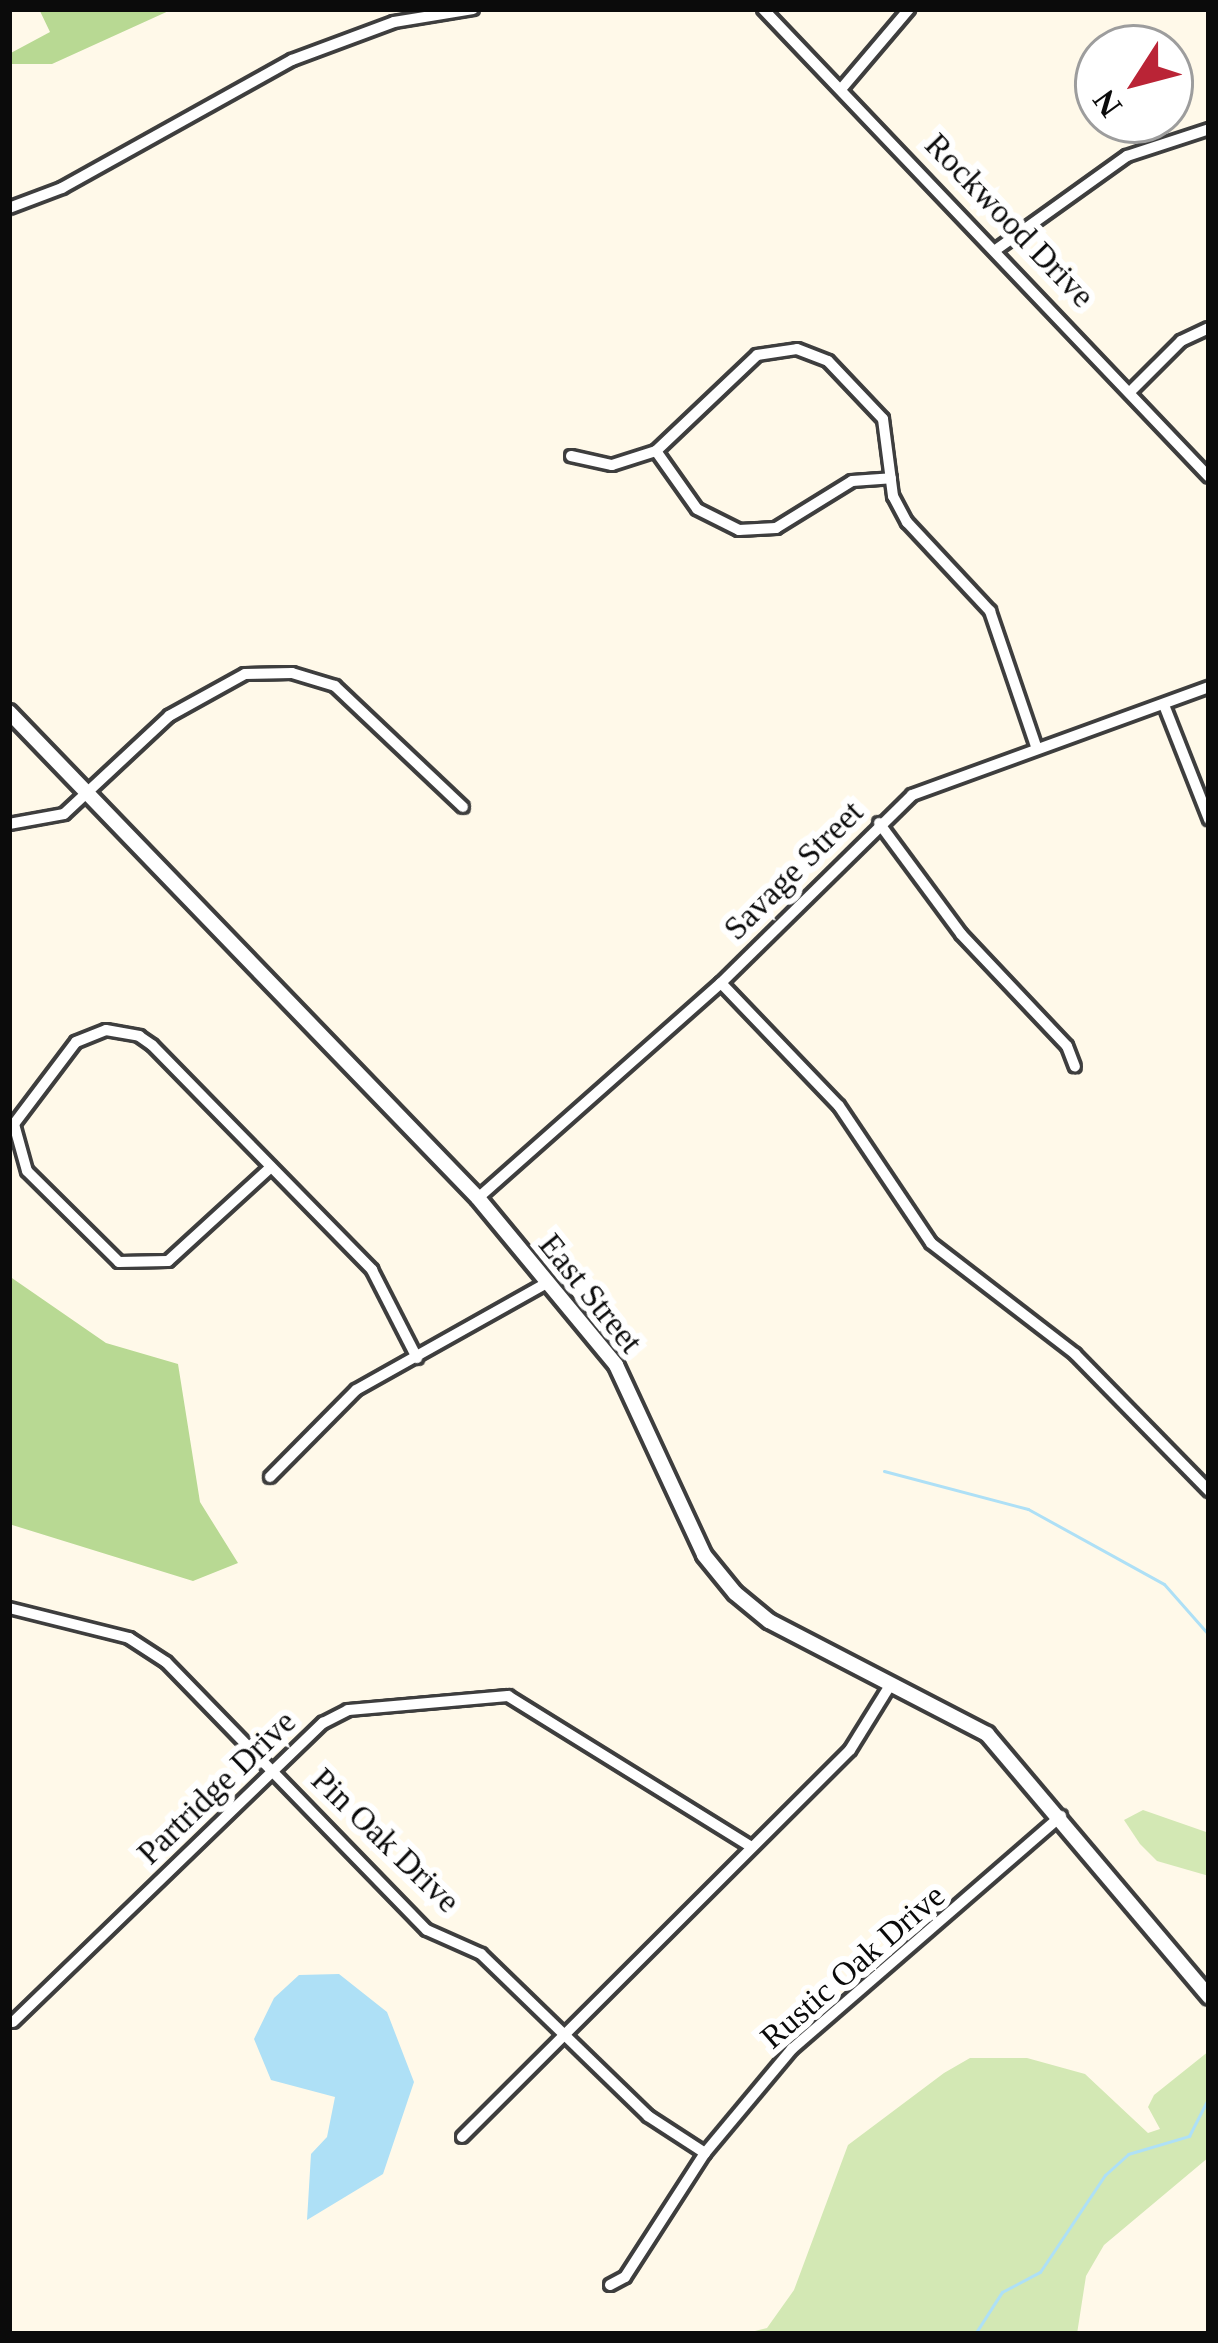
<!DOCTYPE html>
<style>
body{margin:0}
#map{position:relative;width:1218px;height:2343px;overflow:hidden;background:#fff9e9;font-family:"Times New Roman",serif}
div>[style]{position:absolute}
.green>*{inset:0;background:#d3e8b4}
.forest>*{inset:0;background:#b8d993}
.water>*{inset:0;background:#aee0f6}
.stream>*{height:3px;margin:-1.5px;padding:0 1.5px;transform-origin:1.5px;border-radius:1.5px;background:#aee0f6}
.roads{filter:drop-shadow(3px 0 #3e3e3e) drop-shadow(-3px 0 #3e3e3e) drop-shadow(0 3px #3e3e3e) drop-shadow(0 -3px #3e3e3e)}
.minor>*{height:10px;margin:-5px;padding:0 5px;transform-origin:5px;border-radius:5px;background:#fff}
.tertiary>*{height:14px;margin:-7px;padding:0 7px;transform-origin:7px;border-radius:7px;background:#fff}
span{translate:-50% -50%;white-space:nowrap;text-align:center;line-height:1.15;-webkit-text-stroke:12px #fff;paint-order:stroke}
.street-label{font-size:33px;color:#0b0b0b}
.frame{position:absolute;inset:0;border:12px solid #0b0b0b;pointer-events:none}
.north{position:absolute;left:1074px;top:24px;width:120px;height:120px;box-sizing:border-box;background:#fff;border:3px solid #9d9d9d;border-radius:50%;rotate:234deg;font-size:33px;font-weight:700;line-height:48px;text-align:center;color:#0b0b0b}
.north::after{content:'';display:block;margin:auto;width:42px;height:54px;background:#ba2436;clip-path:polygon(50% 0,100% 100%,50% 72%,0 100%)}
</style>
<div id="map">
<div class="green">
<div style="clip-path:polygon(1143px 1810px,1209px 1833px,1209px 1876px,1157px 1861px,1140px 1844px,1124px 1820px)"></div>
<div style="clip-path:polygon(1209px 2051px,1209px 2157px,1104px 2245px,1086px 2276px,1077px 2334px,743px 2334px,767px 2328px,794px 2290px,848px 2145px,944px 2073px,970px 2058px,1027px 2058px,1085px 2074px,1148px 2133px,1160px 2129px,1148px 2107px,1154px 2095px)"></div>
</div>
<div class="forest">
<div style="clip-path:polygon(39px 9px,173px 9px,52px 64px,9px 64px,9px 54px,50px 32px)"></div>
<div style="clip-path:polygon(9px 1276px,106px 1343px,178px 1364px,200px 1502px,238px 1563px,193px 1581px,9px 1524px)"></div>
</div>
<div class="water">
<div style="clip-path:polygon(339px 1974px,387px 2012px,414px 2082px,383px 2174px,307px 2220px,311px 2154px,327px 2137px,335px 2097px,271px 2080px,254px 2039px,274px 1998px,299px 1975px)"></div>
</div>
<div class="stream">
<div style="left:884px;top:1471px;width:149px;rotate:14.8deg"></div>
<div style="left:1028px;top:1509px;width:155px;rotate:28.9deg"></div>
<div style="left:1164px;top:1584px;width:68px;rotate:48.6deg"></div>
<div style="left:975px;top:2334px;width:50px;rotate:-57.3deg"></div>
<div style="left:1002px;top:2292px;width:43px;rotate:-27.8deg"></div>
<div style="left:1040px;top:2272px;width:117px;rotate:-56.2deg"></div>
<div style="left:1105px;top:2175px;width:31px;rotate:-42deg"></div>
<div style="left:1128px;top:2154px;width:64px;rotate:-16.4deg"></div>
<div style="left:1189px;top:2136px;width:44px;rotate:-62.9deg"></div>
</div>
<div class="roads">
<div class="minor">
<div style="left:763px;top:9px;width:646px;rotate:46.38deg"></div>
<div style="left:842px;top:88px;width:104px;rotate:-49.7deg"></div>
<div style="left:9px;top:208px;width:57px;rotate:-20.7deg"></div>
<div style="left:62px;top:188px;width:263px;rotate:-29.1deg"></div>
<div style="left:292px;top:60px;width:109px;rotate:-20.4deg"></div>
<div style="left:394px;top:22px;width:80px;rotate:-9.3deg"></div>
<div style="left:997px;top:249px;width:160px;rotate:-35.6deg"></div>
<div style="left:1127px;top:156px;width:86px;rotate:-18.2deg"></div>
<div style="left:1133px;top:389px;width:68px;rotate:-45deg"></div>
<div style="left:1181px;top:341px;width:31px;rotate:-25deg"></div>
<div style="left:656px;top:451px;width:71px;rotate:54.7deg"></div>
<div style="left:697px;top:509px;width:47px;rotate:26.6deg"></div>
<div style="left:739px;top:530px;width:37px;rotate:-3deg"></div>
<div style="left:776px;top:528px;width:89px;rotate:-31.7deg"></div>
<div style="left:852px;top:481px;width:39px;rotate:-4deg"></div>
<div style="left:571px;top:456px;width:42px;rotate:12.4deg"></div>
<div style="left:612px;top:465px;width:46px;rotate:-17.7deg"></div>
<div style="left:656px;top:451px;width:139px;rotate:-43.5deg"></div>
<div style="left:757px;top:355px;width:40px;rotate:-8.5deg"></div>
<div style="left:797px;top:349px;width:33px;rotate:21deg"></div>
<div style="left:828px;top:361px;width:80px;rotate:46.5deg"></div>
<div style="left:883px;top:419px;width:78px;rotate:82.6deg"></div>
<div style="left:893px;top:496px;width:30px;rotate:62deg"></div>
<div style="left:907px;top:522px;width:122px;rotate:47deg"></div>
<div style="left:990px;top:611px;width:143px;rotate:71.2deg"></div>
<div style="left:1164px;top:705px;width:123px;rotate:68.5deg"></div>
<div style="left:879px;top:823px;width:138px;rotate:53.5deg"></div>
<div style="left:961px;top:934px;width:154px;rotate:46.6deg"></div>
<div style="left:1067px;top:1046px;width:22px;rotate:69deg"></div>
<div style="left:9px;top:824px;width:56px;rotate:-10.3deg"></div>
<div style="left:64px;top:814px;width:144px;rotate:-43deg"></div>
<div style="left:169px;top:716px;width:87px;rotate:-28.9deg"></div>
<div style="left:245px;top:674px;width:47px;rotate:-1.2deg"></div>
<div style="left:292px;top:673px;width:45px;rotate:16.8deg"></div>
<div style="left:335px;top:686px;width:176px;rotate:43.4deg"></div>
<div style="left:721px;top:983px;width:170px;rotate:46.2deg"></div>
<div style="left:839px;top:1106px;width:165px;rotate:56.1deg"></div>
<div style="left:931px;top:1243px;width:182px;rotate:37.6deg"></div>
<div style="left:1075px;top:1354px;width:192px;rotate:45.6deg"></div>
<div style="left:271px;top:1167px;width:139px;rotate:137.6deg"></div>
<div style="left:168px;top:1261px;width:49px;rotate:178.8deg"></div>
<div style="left:119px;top:1262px;width:129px;rotate:-135.3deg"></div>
<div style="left:27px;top:1171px;width:49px;rotate:-105.5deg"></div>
<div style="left:14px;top:1124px;width:103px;rotate:-52.9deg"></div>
<div style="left:76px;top:1042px;width:32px;rotate:-22deg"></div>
<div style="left:106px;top:1030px;width:34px;rotate:10deg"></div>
<div style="left:139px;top:1036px;width:16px;rotate:35deg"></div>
<div style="left:152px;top:1045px;width:315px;rotate:45.6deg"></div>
<div style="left:372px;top:1270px;width:99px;rotate:62.9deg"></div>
<div style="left:478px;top:1198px;width:324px;rotate:-41.5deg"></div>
<div style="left:721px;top:983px;width:268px;rotate:-44.5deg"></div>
<div style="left:912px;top:795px;width:316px;rotate:-20deg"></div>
<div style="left:270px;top:1477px;width:122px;rotate:-45.3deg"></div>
<div style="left:356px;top:1390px;width:219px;rotate:-29.3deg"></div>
<div style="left:9px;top:1608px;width:124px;rotate:14deg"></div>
<div style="left:129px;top:1638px;width:44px;rotate:33deg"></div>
<div style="left:166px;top:1662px;width:374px;rotate:45.8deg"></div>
<div style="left:427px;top:1930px;width:59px;rotate:24deg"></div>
<div style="left:481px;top:1954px;width:233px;rotate:44.1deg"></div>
<div style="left:648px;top:2116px;width:68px;rotate:33deg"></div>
<div style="left:13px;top:2022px;width:431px;rotate:-44deg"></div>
<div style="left:323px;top:1723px;width:28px;rotate:-27deg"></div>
<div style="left:348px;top:1710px;width:161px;rotate:-5deg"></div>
<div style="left:508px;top:1696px;width:287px;rotate:31.8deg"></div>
<div style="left:462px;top:2137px;width:548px;rotate:-44.93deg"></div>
<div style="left:850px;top:1750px;width:78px;rotate:-58.2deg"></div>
<div style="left:610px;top:2285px;width:17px;rotate:-28deg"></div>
<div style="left:625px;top:2277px;width:148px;rotate:-57.2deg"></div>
<div style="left:705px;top:2153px;width:136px;rotate:-50.1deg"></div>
<div style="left:792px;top:2049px;width:356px;rotate:-40.9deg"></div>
</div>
<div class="tertiary">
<div style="left:9px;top:712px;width:675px;rotate:46.02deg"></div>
<div style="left:478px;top:1198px;width:217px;rotate:50.4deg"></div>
<div style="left:616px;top:1365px;width:209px;rotate:65.1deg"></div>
<div style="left:704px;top:1555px;width:49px;rotate:50.8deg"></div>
<div style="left:735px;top:1593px;width:44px;rotate:39.5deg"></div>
<div style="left:769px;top:1621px;width:246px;rotate:27.4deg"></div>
<div style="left:987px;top:1734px;width:344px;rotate:49.8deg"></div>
</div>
</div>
<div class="street-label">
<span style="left:1009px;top:221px;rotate:46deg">Rockwood Drive</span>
<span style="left:794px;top:871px;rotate:-45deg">Savage Street</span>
<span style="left:590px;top:1294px;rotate:51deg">East Street</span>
<span style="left:217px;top:1788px;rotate:-44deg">Partridge Drive</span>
<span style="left:385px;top:1841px;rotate:44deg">Pin Oak Drive</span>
<span style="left:853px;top:1967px;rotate:-41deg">Rustic Oak Drive</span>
</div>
<div class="frame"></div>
<div class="north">N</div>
</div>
